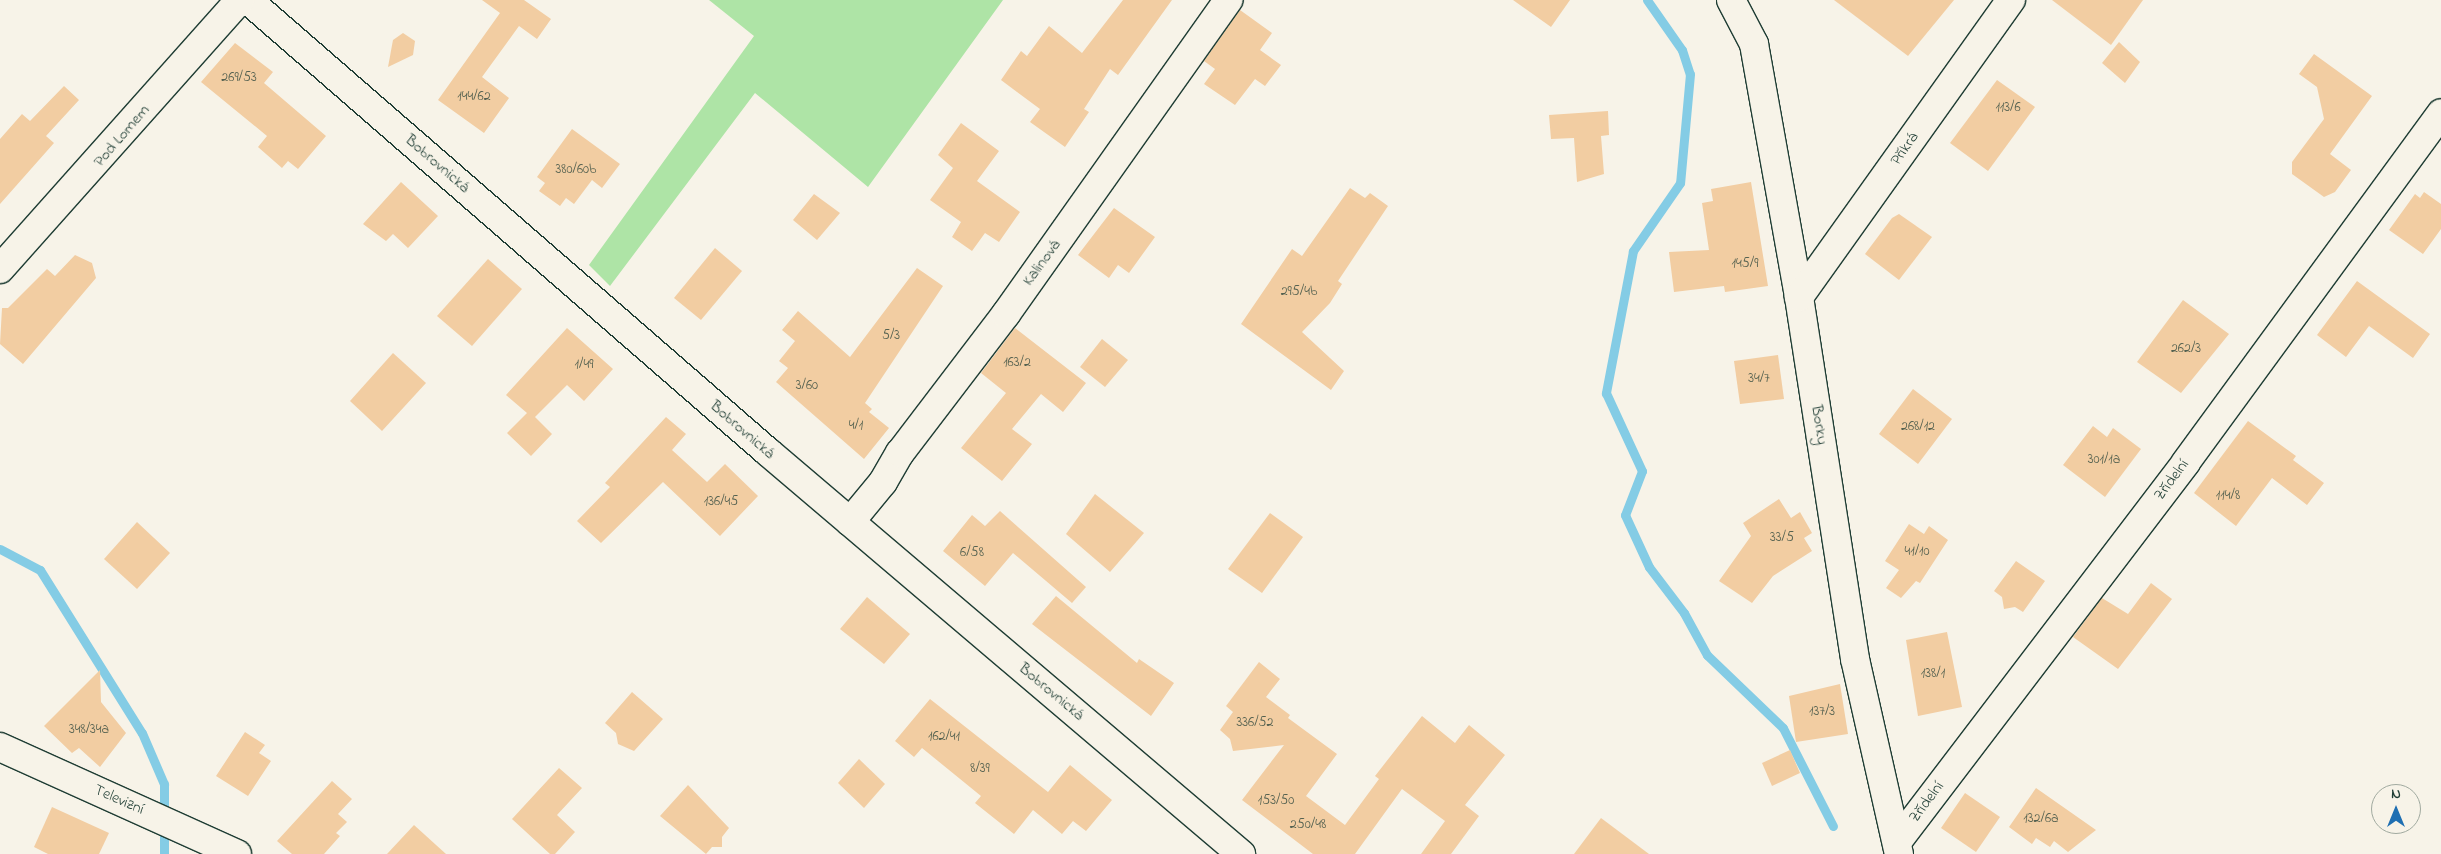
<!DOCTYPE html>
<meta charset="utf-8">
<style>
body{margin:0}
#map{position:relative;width:2441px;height:854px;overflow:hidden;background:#f7f3e8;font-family:"Indie Flower",sans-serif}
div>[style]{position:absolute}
.green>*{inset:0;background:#aee4a6}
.stream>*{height:9px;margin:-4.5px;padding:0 4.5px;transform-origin:4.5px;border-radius:4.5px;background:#84cce5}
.building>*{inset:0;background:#f2cda2}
.roads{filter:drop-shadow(1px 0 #1f3d34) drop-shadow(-1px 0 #1f3d34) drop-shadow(0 1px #1f3d34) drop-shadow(0 -1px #1f3d34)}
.minor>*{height:28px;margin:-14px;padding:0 14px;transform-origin:14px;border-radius:14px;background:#f7f3e8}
span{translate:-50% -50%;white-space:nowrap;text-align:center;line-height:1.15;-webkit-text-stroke:4px #f7f3e8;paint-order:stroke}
.number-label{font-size:14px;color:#546150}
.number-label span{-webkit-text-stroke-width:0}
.street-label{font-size:16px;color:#1f3d34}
.north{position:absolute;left:2371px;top:784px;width:50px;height:50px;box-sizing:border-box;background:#f7f3e8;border:1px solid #a1aaa0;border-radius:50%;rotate:0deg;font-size:14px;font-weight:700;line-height:20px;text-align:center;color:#1f3d34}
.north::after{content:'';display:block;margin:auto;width:18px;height:22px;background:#1f6fb2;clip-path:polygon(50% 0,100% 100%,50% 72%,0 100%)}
</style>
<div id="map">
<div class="green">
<div style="clip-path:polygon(709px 0,1003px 0,868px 187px,755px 93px,610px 286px,589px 265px,754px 36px)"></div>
</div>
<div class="stream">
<div style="left:1647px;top:0;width:61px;rotate:55deg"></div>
<div style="left:1682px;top:50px;width:25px;rotate:72deg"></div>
<div style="left:1690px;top:74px;width:109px;rotate:95.2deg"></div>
<div style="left:1680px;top:183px;width:83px;rotate:124.7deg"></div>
<div style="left:1633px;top:251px;width:145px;rotate:100.8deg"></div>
<div style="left:1606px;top:393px;width:86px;rotate:65.2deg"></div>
<div style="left:1642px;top:471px;width:47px;rotate:111.1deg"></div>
<div style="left:1625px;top:515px;width:57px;rotate:65.2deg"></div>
<div style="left:1649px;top:567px;width:58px;rotate:52.7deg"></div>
<div style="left:1684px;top:613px;width:48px;rotate:61.3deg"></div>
<div style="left:1707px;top:655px;width:105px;rotate:43.8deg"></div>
<div style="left:1783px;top:728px;width:110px;rotate:63deg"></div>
<div style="left:0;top:549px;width:45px;rotate:27.7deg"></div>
<div style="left:40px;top:570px;width:192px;rotate:58deg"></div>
<div style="left:142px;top:733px;width:56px;rotate:66.7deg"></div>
<div style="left:164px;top:784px;width:70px;rotate:90deg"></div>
</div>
<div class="building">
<div style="clip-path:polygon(482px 0,524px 0,551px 19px,537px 39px,519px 26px,482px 77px,509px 98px,484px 133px,438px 100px,500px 13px)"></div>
<div style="clip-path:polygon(1123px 0,1172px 0,1118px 75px,1110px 69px,1084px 109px,1089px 112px,1065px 147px,1030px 122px,1040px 109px,1001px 80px,1021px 51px,1027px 56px,1049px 26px,1082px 53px)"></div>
<div style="clip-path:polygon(1513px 0,1570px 0,1551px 27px)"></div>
<div style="clip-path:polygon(1834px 0,1954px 0,1908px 56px)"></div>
<div style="clip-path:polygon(2052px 0,2143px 0,2111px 45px)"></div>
<div style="clip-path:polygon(1240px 10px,1272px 33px,1260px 50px,1281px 65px,1265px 86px,1255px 79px,1235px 105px,1204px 84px,1215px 69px,1204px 61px)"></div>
<div style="clip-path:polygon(403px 33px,415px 41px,413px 55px,388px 67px,393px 40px)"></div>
<div style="clip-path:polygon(2119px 42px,2140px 62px,2125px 83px,2102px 63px)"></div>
<div style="clip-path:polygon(235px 43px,273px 72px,264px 83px,326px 136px,298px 169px,288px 161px,282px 168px,258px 147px,267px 136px,201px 82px)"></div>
<div style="clip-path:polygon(2314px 54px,2372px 96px,2330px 154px,2351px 170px,2335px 192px,2324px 197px,2292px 174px,2292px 162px,2324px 119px,2317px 87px,2299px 74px)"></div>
<div style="clip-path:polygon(1997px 80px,2035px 107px,1988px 171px,1950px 143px)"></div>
<div style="clip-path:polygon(64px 86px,79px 100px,46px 136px,54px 143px,0 204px,0 139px,22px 114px,30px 121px)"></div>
<div style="clip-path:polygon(1608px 111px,1609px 135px,1601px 136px,1604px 174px,1577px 182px,1574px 138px,1551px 139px,1549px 115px)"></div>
<div style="clip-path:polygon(961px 123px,999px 151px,977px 181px,1020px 212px,999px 242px,985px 233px,972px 251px,952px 237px,961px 222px,930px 200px,953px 168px,938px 155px)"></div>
<div style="clip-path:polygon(572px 129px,620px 164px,602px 188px,592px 180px,574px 204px,566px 198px,560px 206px,539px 191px,545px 183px,537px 177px)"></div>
<div style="clip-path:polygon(401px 182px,438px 216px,408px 248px,393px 234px,386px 241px,363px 224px)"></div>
<div style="clip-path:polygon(1751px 182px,1768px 286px,1725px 292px,1724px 286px,1674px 292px,1669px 252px,1709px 250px,1702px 203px,1713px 201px,1711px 189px)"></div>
<div style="clip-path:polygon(1350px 188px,1365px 198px,1370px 193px,1388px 206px,1338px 281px,1342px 284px,1330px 303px,1302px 332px,1344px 371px,1331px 390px,1241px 324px,1292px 249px,1302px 256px)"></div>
<div style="clip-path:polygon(2424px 192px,2441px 204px,2441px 229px,2423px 254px,2389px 230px,2415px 194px,2420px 198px)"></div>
<div style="clip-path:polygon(814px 194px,840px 213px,817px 240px,793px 220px)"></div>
<div style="clip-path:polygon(1114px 208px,1155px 237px,1129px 273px,1118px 265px,1109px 278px,1078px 255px)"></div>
<div style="clip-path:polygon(1899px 214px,1932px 237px,1899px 280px,1865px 254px,1892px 218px)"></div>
<div style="clip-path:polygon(715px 248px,742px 271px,701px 320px,674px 298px)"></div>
<div style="clip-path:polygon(75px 255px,92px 263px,96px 278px,23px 364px,0 344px,2px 308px,8px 308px,47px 269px,55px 276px)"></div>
<div style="clip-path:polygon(488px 259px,522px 289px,472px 346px,437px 316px)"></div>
<div style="clip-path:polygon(917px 268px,943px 286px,865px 403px,872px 409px,869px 412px,889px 428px,864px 459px,776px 382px,788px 368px,779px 361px,795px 341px,782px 330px,798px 311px,850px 357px)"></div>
<div style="clip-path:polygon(2357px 281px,2430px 334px,2413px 358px,2369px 326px,2346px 357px,2317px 335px)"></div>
<div style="clip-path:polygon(2183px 300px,2229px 334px,2181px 393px,2137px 362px)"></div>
<div style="clip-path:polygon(567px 328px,613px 369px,584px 401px,567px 385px,535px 417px,552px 434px,531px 456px,507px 433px,527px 413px,506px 395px)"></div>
<div style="clip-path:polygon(1015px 328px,1086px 383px,1063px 412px,1041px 394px,1012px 429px,1032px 444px,1002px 481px,961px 448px,1006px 393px,981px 373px)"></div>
<div style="clip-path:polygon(1102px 339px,1128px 360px,1105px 387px,1080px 367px)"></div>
<div style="clip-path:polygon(393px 353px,426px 383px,382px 431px,350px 401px)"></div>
<div style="clip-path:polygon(1778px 355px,1784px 399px,1740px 404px,1734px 361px)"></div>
<div style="clip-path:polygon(1913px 389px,1952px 419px,1918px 464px,1879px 434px)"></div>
<div style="clip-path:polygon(666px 417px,686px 434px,672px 450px,707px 482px,725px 464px,758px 496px,720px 536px,663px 482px,601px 543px,577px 521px,610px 487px,605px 483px)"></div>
<div style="clip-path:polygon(2248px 421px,2296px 456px,2293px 460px,2324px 483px,2307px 505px,2272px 478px,2236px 526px,2194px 493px)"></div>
<div style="clip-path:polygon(2093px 426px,2107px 437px,2113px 428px,2141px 449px,2105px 497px,2063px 465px)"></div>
<div style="clip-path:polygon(1095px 494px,1144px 533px,1110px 572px,1066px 534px)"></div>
<div style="clip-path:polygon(1779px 499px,1791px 518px,1800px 512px,1812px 533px,1804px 538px,1812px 551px,1773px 576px,1752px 603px,1719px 581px,1751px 536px,1743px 523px)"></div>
<div style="clip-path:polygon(1000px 511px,1086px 587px,1072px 603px,1013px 553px,985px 586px,943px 551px,972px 515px,985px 526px)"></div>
<div style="clip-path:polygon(1270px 513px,1303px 537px,1262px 593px,1228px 569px)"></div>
<div style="clip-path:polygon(137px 522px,170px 553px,137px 589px,104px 559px)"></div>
<div style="clip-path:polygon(1909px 524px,1924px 534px,1929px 526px,1948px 540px,1920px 583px,1916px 581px,1901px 598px,1886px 588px,1899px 570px,1885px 561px)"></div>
<div style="clip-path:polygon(2016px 561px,2045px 581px,2023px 612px,2015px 607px,2004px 609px,2002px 597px,1994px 591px)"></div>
<div style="clip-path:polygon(2151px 583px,2172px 599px,2118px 669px,2073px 637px,2102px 598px,2128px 614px)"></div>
<div style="clip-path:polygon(1056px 596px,1137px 663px,1139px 659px,1174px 683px,1151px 716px,1032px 624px)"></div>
<div style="clip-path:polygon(867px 597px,910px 634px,884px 664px,840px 629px)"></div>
<div style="clip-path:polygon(1947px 632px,1962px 707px,1918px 716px,1906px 640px)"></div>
<div style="clip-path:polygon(1259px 662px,1280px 679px,1266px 697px,1290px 715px,1288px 718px,1337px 754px,1306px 796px,1345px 825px,1379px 779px,1375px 776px,1422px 716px,1455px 743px,1469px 725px,1505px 755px,1465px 805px,1479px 816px,1451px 854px,1421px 854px,1445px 821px,1402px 789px,1355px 854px,1313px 854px,1242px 800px,1284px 745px,1233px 751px,1230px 739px,1220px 730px,1233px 712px,1226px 706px)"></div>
<div style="clip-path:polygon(100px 670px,101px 702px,126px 733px,100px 767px,79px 748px,72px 753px,44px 726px)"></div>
<div style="clip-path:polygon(1840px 684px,1848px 734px,1796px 742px,1789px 696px)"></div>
<div style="clip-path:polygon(632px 692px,663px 719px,634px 751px,618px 744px,616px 733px,605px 723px)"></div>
<div style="clip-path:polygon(930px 699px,1048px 792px,1070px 765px,1112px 800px,1086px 831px,1073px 821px,1062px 834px,1033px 810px,1014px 834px,975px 803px,981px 796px,922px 748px,914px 757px,895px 741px)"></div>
<div style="clip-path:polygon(245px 732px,265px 745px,259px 753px,271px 761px,248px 796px,216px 776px)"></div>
<div style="clip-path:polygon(1790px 750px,1800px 773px,1772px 786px,1762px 763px)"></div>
<div style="clip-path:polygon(859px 759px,885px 784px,864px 808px,838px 783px)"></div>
<div style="clip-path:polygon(559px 768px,582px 788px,557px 815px,575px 832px,555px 854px,550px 854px,512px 819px)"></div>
<div style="clip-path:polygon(332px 781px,352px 799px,338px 814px,347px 822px,336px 833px,340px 836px,324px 854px,292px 854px,277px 841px)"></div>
<div style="clip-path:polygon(688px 785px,729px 828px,722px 837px,722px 847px,712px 847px,706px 854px,660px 816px)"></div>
<div style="clip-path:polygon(2036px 788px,2096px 830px,2068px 852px,2054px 841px,2050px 847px,2036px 838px,2032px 844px,2009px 827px)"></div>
<div style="clip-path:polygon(1965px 793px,2000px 817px,1976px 852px,1941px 828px)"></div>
<div style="clip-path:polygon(52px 807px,109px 833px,99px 854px,48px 854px,34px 847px)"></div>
<div style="clip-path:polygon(1601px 818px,1649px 854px,1574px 854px)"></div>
<div style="clip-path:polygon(414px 825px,446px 854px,387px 854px)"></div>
</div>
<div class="roads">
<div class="minor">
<div style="left:248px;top:0;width:689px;rotate:41deg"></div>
<div style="left:768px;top:452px;width:621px;rotate:40.36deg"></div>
<div style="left:1731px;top:0;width:50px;rotate:62.4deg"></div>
<div style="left:1754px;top:44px;width:257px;rotate:79.9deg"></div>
<div style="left:1799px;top:297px;width:366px;rotate:81.2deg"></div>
<div style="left:1855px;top:659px;width:200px;rotate:77.3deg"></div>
<div style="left:0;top:269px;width:361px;rotate:-48.3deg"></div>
<div style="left:1799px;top:297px;width:365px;rotate:-54.5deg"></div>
<div style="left:850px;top:522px;width:52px;rotate:-50.5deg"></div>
<div style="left:883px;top:482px;width:34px;rotate:-60deg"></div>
<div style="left:900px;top:453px;width:175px;rotate:-52.7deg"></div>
<div style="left:1006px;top:314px;width:385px;rotate:-54.7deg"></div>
<div style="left:0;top:747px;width:260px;rotate:24.3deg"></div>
<div style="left:1897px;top:842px;width:477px;rotate:-52.7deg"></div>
<div style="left:2186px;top:462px;width:432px;rotate:-53.8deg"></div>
</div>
</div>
<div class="number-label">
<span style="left:239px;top:78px">269/53</span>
<span style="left:474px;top:97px">144/62</span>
<span style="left:2008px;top:108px">113/6</span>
<span style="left:576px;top:170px">380/60b</span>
<span style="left:1745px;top:264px">145/9</span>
<span style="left:1299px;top:292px">295/4b</span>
<span style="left:891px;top:336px">5/3</span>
<span style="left:2186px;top:349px">262/3</span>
<span style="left:1017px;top:363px">163/2</span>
<span style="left:584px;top:365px">1/49</span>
<span style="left:1759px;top:379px">34/7</span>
<span style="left:807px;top:386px">3/60</span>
<span style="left:856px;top:426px">4/1</span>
<span style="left:1918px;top:427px">268/12</span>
<span style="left:2104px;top:460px">301/1a</span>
<span style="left:2228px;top:496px">114/8</span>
<span style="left:721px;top:502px">136/45</span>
<span style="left:1782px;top:538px">33/5</span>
<span style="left:1917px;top:552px">41/10</span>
<span style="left:972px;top:553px">6/58</span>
<span style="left:1933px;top:674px">138/1</span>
<span style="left:1822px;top:712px">137/3</span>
<span style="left:1255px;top:723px">336/52</span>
<span style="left:89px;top:730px">348/34a</span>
<span style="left:944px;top:737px">162/41</span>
<span style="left:980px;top:769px">8/39</span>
<span style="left:1276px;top:801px">153/50</span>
<span style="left:2041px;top:819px">132/6a</span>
<span style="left:1308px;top:825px">250/48</span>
</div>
<div class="street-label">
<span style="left:122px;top:136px;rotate:-49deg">Pod Lomem</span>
<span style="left:1905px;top:149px;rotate:-55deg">Příkrá</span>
<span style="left:437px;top:164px;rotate:41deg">Bobrovnická</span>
<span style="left:1042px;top:263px;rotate:-54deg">Kalinová</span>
<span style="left:1819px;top:425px;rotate:81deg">Borky</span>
<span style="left:742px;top:430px;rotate:41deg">Bobrovnická</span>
<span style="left:2172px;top:480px;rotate:-53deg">Zřídelní</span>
<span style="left:1051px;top:692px;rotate:40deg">Bobrovnická</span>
<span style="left:119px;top:800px;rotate:24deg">Televizní</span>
<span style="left:1927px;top:802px;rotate:-53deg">Zřídelní</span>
</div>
<div class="north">N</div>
</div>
